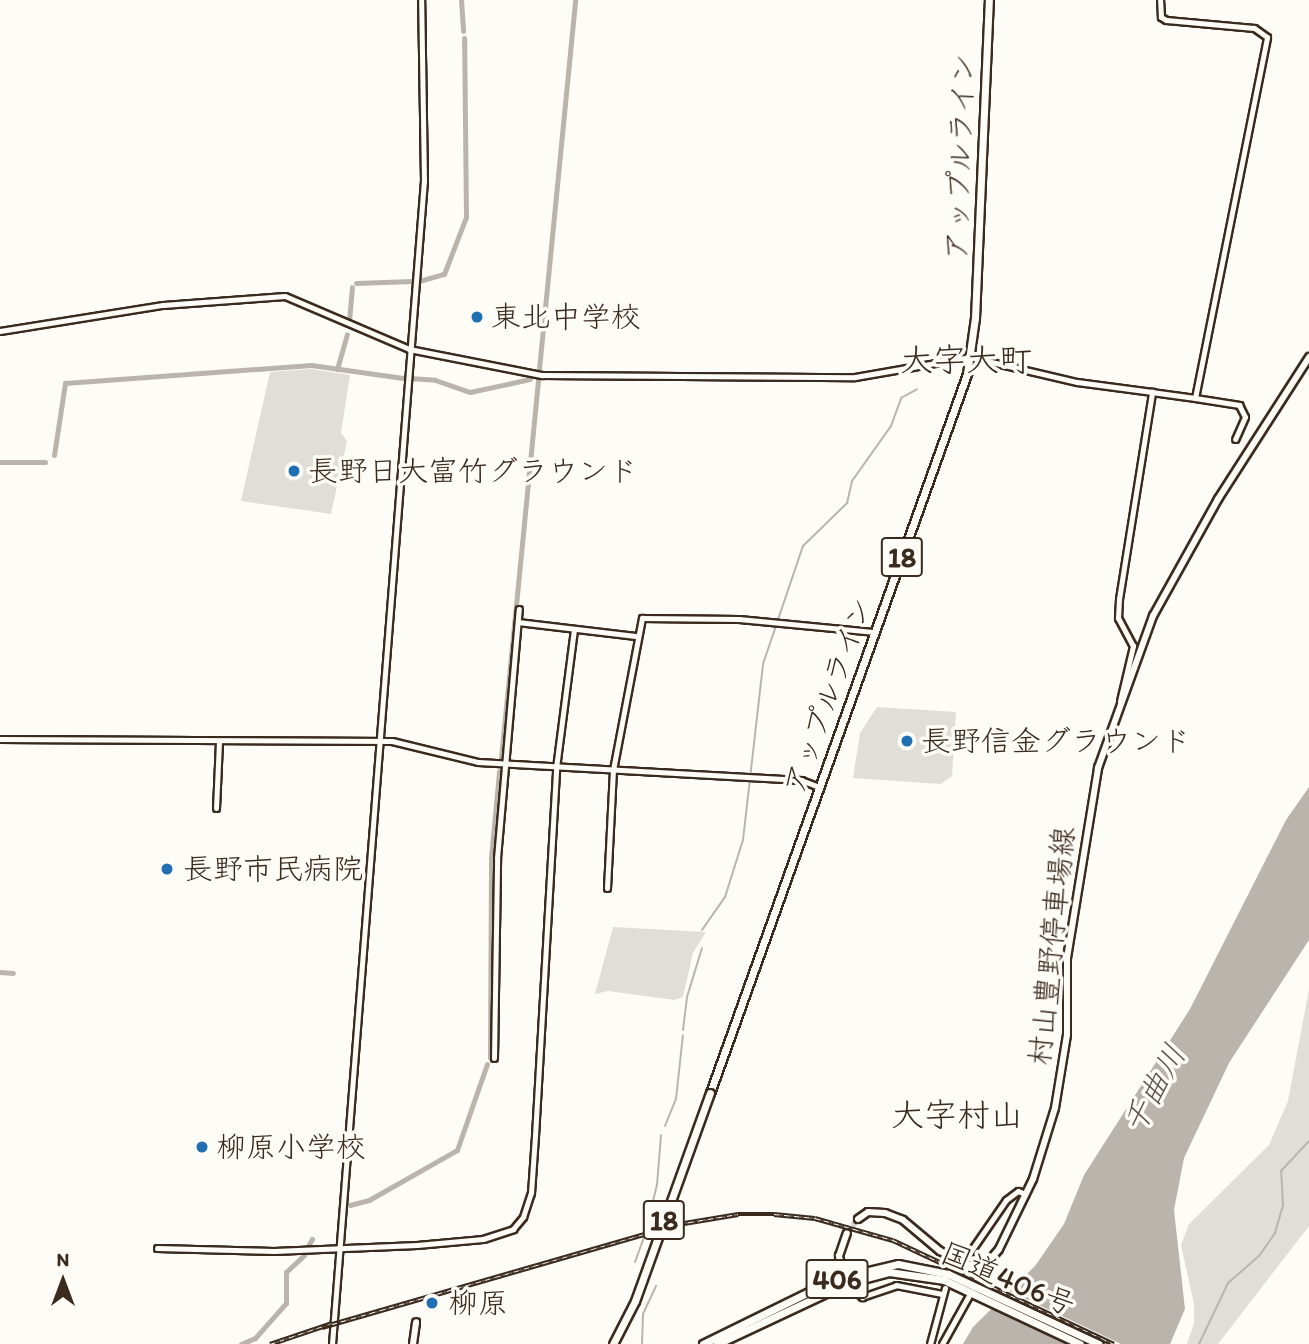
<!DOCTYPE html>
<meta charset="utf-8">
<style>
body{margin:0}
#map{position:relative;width:1309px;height:1344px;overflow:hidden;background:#fdfcf7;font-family:Itim,"Klee One",sans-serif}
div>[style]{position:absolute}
.green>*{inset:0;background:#e1ded7}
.water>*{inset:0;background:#bbb4ad}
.pier>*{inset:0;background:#fdfcf7}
.stream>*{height:2px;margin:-1px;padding:0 1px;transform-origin:1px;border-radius:1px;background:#bbb4ad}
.canal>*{height:5px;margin:-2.5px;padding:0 2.5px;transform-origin:2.5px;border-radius:2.5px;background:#bbb4ad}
.tertiary-tunnel>*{height:5px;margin-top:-2.5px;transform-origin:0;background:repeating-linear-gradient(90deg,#d6d2cc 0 5px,transparent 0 7.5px)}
.secondary-tunnel>*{height:6px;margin-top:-3px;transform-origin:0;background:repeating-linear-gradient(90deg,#d6d2cc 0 6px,transparent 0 9px)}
.roads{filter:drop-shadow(2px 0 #3b2a1e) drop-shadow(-2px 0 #3b2a1e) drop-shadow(0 2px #3b2a1e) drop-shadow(0 -2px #3b2a1e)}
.tertiary>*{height:5px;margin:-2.5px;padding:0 2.5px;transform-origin:2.5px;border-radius:2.5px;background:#fdfcf7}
.secondary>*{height:6px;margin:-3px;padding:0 3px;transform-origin:3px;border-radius:3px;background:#fdfcf7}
.trunk>*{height:7px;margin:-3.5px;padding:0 3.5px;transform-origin:3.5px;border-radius:3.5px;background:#fdfcf7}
.rail>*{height:4.5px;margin-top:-2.25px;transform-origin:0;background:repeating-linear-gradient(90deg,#fdfcf7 0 5px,#3b2a1e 0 10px);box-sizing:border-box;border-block:2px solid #3b2a1e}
.bridges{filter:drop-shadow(2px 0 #3b2a1e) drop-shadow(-2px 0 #3b2a1e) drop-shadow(0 2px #3b2a1e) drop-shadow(0 -2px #3b2a1e)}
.trunk-bridge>*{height:7px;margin:-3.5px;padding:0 3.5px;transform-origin:3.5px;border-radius:3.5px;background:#fdfcf7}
.dots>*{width:19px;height:19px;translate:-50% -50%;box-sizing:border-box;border:4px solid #fdfcf7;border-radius:50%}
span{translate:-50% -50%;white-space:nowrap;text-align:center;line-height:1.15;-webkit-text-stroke:7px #fdfcf7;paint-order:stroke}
.shield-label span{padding:2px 5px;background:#fdfcf7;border:2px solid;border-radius:5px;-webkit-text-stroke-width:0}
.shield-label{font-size:28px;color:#3b2a1e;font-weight:700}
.street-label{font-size:30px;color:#3b2a1e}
.poi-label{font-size:30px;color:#3b2a1e}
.left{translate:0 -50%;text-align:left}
.water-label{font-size:32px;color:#615349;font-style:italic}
.quarter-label{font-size:33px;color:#3b2a1e}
.north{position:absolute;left:28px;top:1246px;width:70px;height:70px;-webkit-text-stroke:5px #fdfcf7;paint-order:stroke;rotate:0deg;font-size:19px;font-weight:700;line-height:28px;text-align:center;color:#3b2a1e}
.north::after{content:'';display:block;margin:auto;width:24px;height:32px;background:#3b2a1e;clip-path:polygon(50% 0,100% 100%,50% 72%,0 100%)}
</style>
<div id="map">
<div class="green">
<div style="clip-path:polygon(311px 369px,350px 375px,341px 433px,347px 441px,331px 514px,241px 501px,270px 372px)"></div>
<div style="clip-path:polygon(877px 707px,956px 712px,952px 776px,941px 784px,853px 778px,860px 733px)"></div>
<div style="clip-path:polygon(613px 927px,706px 932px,693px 953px,683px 997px,674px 1000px,608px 991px,595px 994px)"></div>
<div style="clip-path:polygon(1309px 989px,1309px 1226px,1218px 1344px,1187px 1344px,1194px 1323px,1194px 1304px,1181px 1245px,1189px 1224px,1269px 1145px,1288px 1101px)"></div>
</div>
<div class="water">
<div style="clip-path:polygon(1309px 787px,1309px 940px,1229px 1063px,1184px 1158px,1174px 1210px,1185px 1309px,1170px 1344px,963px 1344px,973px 1327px,1035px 1266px,1064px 1224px,1084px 1175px,1190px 1009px,1286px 820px)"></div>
</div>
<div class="pier">
<div style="clip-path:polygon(1005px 1289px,1121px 1344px,1068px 1344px,988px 1306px)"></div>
</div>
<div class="stream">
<div style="left:702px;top:930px;width:40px;rotate:-55.1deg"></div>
<div style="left:725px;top:897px;width:60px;rotate:-72.5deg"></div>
<div style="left:743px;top:840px;width:177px;rotate:-83.5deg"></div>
<div style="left:763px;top:664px;width:125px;rotate:-71.3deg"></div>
<div style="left:803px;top:546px;width:62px;rotate:-44.3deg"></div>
<div style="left:847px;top:503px;width:23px;rotate:-77deg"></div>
<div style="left:852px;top:481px;width:67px;rotate:-54.7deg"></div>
<div style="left:891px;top:426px;width:30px;rotate:-70deg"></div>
<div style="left:901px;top:398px;width:18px;rotate:-29deg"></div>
<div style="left:683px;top:1030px;width:33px;rotate:-83deg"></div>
<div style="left:687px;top:997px;width:51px;rotate:-73deg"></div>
<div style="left:665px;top:1126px;width:29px;rotate:-68deg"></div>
<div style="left:676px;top:1099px;width:64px;rotate:-83.8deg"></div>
<div style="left:646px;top:1229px;width:45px;rotate:-76deg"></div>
<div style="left:657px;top:1185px;width:50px;rotate:-85.4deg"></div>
<div style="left:635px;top:1262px;width:27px;rotate:-70deg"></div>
<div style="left:642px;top:1344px;width:30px;rotate:-88deg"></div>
<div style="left:643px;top:1314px;width:31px;rotate:-65deg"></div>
<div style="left:1199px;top:1344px;width:68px;rotate:-64.6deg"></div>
<div style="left:1228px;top:1283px;width:41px;rotate:-41.1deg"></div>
<div style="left:1259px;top:1256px;width:28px;rotate:-55deg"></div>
<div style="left:1275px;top:1233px;width:29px;rotate:-74deg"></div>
<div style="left:1283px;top:1205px;width:34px;rotate:-93deg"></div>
<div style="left:1281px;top:1171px;width:41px;rotate:-47deg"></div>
</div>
<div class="canal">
<div style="left:461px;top:0;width:31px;rotate:86deg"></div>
<div style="left:419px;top:281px;width:26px;rotate:-16deg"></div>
<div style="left:444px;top:274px;width:61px;rotate:-68.9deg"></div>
<div style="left:466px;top:217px;width:179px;rotate:-90.6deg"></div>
<div style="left:356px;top:283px;width:56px;rotate:-2deg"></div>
<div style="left:349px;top:321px;width:34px;rotate:-85deg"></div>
<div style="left:337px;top:369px;width:36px;rotate:-74deg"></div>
<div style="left:539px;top:369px;width:371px;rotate:-84.4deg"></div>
<div style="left:409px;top:378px;width:26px;rotate:4deg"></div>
<div style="left:435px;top:380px;width:37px;rotate:19deg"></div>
<div style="left:470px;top:392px;width:61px;rotate:-12.2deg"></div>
<div style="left:54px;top:455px;width:73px;rotate:-81.3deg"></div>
<div style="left:65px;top:383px;width:247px;rotate:-4.2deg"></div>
<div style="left:311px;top:365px;width:93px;rotate:8deg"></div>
<div style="left:0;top:462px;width:45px"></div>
<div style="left:501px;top:758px;width:382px;rotate:-84.4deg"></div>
<div style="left:0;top:972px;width:13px;rotate:4deg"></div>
<div style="left:490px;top:1058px;width:200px;rotate:-89.7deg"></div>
<div style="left:491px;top:858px;width:87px;rotate:-84.7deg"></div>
<div style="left:350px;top:1205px;width:20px;rotate:-15deg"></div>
<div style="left:369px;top:1200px;width:101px;rotate:-29.6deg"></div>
<div style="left:457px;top:1150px;width:91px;rotate:-70.8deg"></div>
<div style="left:309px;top:1244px;width:6px;rotate:-59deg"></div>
<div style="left:241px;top:1344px;width:15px;rotate:-23deg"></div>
<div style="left:255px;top:1338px;width:47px;rotate:-48.5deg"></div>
<div style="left:286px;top:1303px;width:31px;rotate:-90deg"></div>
<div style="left:286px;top:1272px;width:25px;rotate:-43deg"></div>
</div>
<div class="tertiary-tunnel">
<div style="left:952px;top:1279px;width:22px;rotate:-56deg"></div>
</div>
<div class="secondary-tunnel">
<div style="left:847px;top:1233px;width:18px;rotate:-52deg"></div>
</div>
<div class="roads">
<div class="tertiary">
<div style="left:0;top:331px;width:165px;rotate:-9.1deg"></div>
<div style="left:163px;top:305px;width:122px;rotate:-4.2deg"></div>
<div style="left:285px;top:296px;width:135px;rotate:23.1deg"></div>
<div style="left:409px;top:349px;width:136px;rotate:11.1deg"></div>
<div style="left:542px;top:375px;width:313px;rotate:0.4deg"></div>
<div style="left:855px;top:377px;width:117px;rotate:-9.9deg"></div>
<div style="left:970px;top:357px;width:110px;rotate:13.2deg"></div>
<div style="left:1077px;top:382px;width:76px;rotate:7.6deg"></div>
<div style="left:1195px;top:398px;width:45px;rotate:9deg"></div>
<div style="left:1239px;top:405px;width:13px;rotate:63deg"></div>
<div style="left:1245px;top:417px;width:24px;rotate:114deg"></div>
<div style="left:518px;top:622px;width:118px;rotate:6.8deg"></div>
<div style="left:1120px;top:701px;width:57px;rotate:-76.7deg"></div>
<div style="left:1133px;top:646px;width:32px;rotate:-118deg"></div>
<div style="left:1118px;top:618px;width:19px;rotate:-87deg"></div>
<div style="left:1119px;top:599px;width:210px;rotate:-80.9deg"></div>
<div style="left:1152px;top:392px;width:43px;rotate:7.9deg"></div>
<div style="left:1195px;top:398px;width:368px;rotate:-78.7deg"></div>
<div style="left:1267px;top:37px;width:16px;rotate:-145deg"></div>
<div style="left:1254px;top:28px;width:88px;rotate:-174.8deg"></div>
<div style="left:1166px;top:20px;width:6px;rotate:-149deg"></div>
<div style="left:1161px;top:17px;width:17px;rotate:-93deg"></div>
<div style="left:0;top:739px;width:392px;rotate:0.3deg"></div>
<div style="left:392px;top:741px;width:89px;rotate:13.7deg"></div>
<div style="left:478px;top:762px;width:324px;rotate:3.2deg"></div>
<div style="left:801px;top:780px;width:19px;rotate:21deg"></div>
<div style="left:216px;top:808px;width:67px;rotate:-87.4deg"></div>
<div style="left:607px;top:888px;width:118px;rotate:-87.1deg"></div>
<div style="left:613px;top:770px;width:155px;rotate:-79.2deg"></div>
<div style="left:642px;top:618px;width:97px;rotate:0.6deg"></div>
<div style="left:739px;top:619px;width:137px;rotate:5.5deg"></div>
<div style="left:494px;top:1058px;width:200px;rotate:-89.1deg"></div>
<div style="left:497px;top:858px;width:250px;rotate:-85deg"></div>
<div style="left:157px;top:1248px;width:117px;rotate:1.5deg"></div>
<div style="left:274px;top:1251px;width:143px;rotate:-2.4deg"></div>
<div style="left:417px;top:1245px;width:66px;rotate:-5.2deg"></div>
<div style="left:483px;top:1239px;width:32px;rotate:-18deg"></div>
<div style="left:513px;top:1229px;width:16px;rotate:-50deg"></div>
<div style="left:523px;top:1217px;width:25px;rotate:-72deg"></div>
<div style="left:531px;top:1193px;width:57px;rotate:-86deg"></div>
<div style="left:535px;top:1136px;width:369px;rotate:-86.7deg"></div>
<div style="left:556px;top:768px;width:140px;rotate:-82.6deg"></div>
<div style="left:966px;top:1258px;width:70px;rotate:-55.4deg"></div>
<div style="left:1006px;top:1200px;width:15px;rotate:-37deg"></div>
<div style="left:1018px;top:1191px;width:8px;rotate:23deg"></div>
<div style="left:847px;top:1283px;width:21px;rotate:43deg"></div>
<div style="left:862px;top:1297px;width:36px;rotate:-19deg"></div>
<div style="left:896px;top:1285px;width:47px;rotate:11.1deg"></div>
<div style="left:332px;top:1344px;width:1167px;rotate:-85.48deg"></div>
<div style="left:424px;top:181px;width:181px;rotate:-90.9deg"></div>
<div style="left:930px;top:1344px;width:58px;rotate:-75deg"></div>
<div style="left:942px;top:1344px;width:60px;rotate:-60.9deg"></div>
</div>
<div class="secondary">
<div style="left:858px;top:1219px;width:12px;rotate:-35deg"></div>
<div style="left:868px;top:1212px;width:17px;rotate:3deg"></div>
<div style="left:885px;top:1213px;width:19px;rotate:21deg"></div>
<div style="left:903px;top:1220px;width:48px;rotate:40deg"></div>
<div style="left:940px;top:1251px;width:32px;rotate:26deg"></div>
<div style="left:969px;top:1265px;width:18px;rotate:-6deg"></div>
<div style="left:987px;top:1263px;width:18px;rotate:-49deg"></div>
<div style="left:999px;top:1249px;width:78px;rotate:-64.1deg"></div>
<div style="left:1033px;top:1179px;width:74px;rotate:-72.8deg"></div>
<div style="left:1055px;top:1108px;width:74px;rotate:-80.7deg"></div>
<div style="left:1067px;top:1035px;width:77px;rotate:-90deg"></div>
<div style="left:1067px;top:958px;width:193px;rotate:-80.7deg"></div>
<div style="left:1098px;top:768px;width:162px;rotate:-70.1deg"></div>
<div style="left:1153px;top:616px;width:134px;rotate:-60.9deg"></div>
<div style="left:1218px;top:499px;width:169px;rotate:-57.3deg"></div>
<div style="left:846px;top:1281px;width:26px;rotate:-106deg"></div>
<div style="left:839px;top:1256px;width:24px;rotate:-71deg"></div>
<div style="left:413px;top:1344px;width:22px;rotate:-82deg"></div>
</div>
<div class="trunk">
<div style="left:710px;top:1093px;width:764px;rotate:-70.33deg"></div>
<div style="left:967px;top:374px;width:57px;rotate:-81.9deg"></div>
<div style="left:975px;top:318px;width:318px;rotate:-87.5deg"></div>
<div style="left:703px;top:1344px;width:147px;rotate:-26.2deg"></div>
<div style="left:835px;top:1279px;width:65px;rotate:-13.4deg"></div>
<div style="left:898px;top:1264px;width:51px;rotate:11.3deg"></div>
<div style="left:948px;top:1274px;width:166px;rotate:24.9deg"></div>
<div style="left:717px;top:1344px;width:144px;rotate:-25.1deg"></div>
<div style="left:847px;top:1283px;width:43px;rotate:-14.7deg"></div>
<div style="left:889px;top:1272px;width:56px;rotate:8.3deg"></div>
<div style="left:944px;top:1280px;width:150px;rotate:25.2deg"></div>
</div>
</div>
<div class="rail">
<div style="left:322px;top:1327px;width:371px;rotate:-16.1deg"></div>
<div style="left:678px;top:1224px;width:61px;rotate:-9.5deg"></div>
<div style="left:738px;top:1214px;width:36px"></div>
<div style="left:774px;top:1214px;width:41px;rotate:5.6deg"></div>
<div style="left:815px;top:1218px;width:81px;rotate:15.8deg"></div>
<div style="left:893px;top:1240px;width:244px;rotate:25.2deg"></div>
<div style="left:270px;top:1344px;width:65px;rotate:-18.7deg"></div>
</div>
<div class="bridges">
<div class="trunk-bridge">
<div style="left:613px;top:1344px;width:48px;rotate:-62.9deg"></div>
<div style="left:635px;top:1301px;width:221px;rotate:-70.2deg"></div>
</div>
</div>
<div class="dots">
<div style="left:477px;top:317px;background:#1f6fb2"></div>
<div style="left:294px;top:471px;background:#1f6fb2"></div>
<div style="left:907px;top:741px;background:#1f6fb2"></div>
<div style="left:167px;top:869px;background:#1f6fb2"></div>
<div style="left:202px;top:1147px;background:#1f6fb2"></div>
<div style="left:432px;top:1303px;background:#1f6fb2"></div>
</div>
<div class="shield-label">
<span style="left:902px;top:557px">18</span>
<span style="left:664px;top:1220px">18</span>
<span style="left:837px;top:1279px">406</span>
</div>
<div class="street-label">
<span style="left:960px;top:157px;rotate:-88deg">アップルライン</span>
<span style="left:828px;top:696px;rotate:-70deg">アップルライン</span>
<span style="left:1052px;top:946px;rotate:-84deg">村山豊野停車場線</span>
<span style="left:1008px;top:1279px;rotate:23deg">国道406号</span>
</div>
<div class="poi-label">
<span class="left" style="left:491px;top:317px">東北中学校</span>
<span class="left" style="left:308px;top:471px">長野日大富竹グラウンド</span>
<span class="left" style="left:921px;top:741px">長野信金グラウンド</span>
<span class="left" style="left:183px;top:869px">長野市民病院</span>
<span class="left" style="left:216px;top:1147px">柳原小学校</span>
<span class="left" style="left:448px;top:1303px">柳原</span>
</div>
<div class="water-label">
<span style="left:1154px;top:1089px;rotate:-61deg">千曲川</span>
</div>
<div class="quarter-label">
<span style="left:966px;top:360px">大字大町</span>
<span style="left:957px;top:1115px">大字村山</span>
</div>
<div class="north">N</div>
</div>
